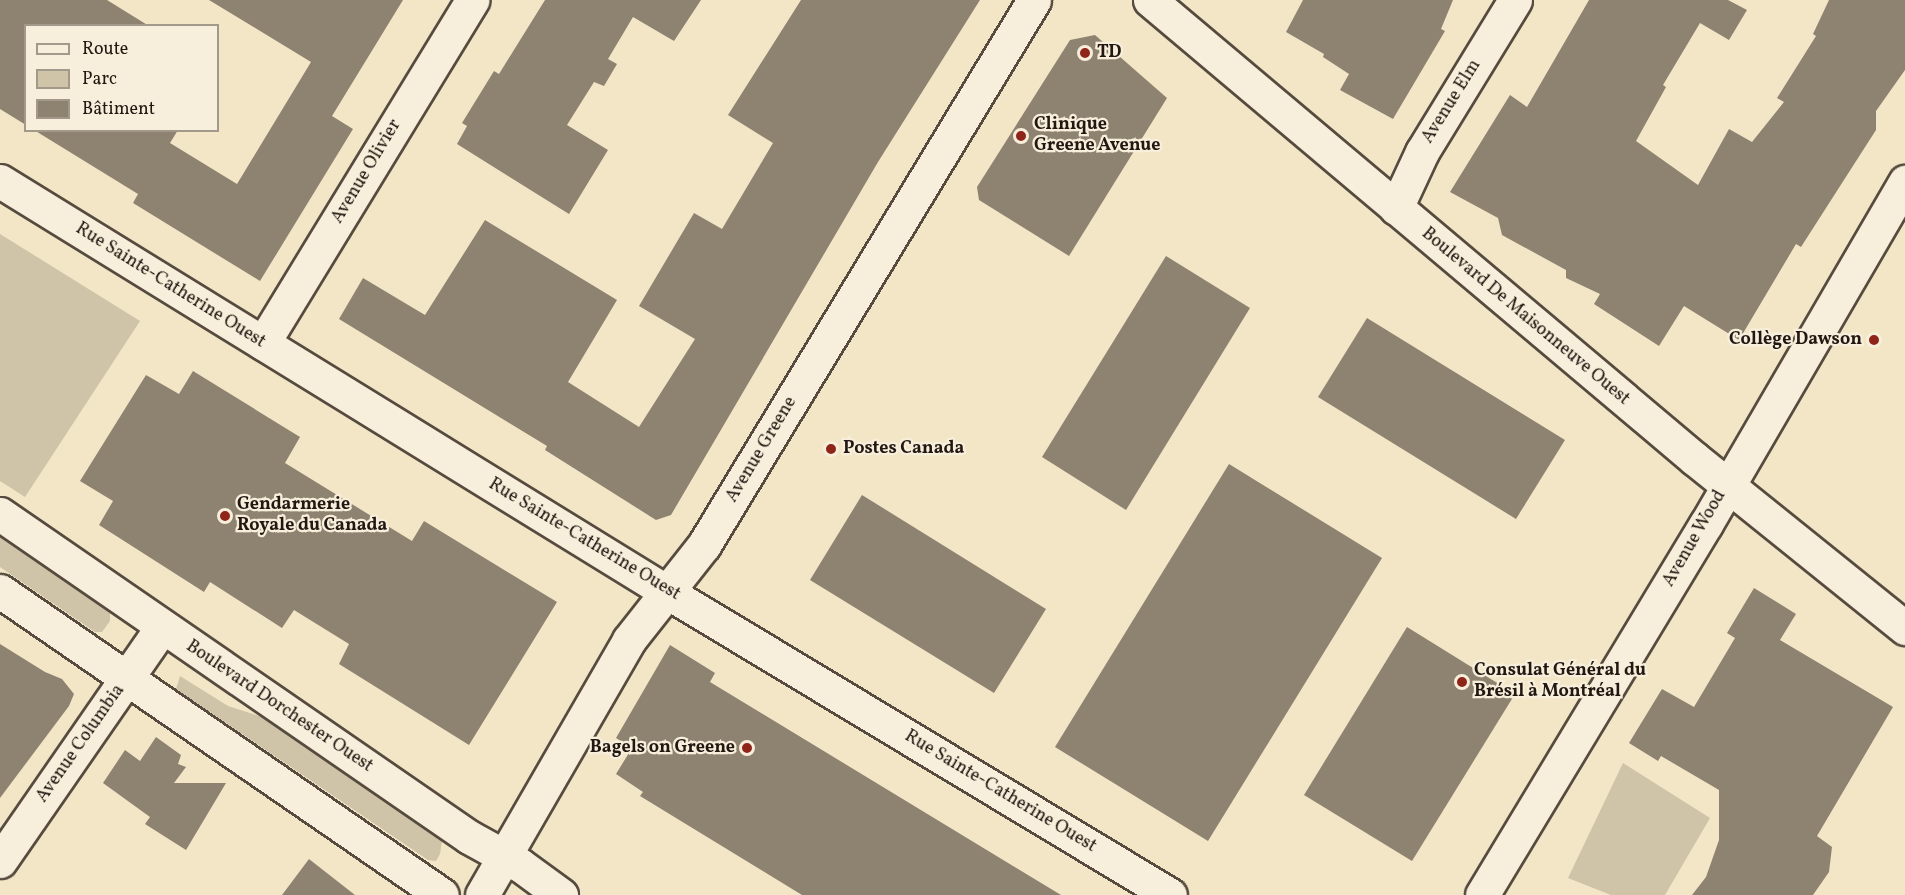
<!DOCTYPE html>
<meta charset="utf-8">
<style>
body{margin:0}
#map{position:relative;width:1905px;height:895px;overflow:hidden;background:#f2e6c7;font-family:Vollkorn,serif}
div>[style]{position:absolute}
.green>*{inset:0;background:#cfc3a8}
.building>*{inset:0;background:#8e8370}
.roads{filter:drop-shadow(2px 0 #564b3e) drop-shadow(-2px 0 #564b3e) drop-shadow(0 2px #564b3e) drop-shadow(0 -2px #564b3e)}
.minor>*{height:33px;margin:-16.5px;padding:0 16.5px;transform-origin:16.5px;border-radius:16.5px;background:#f7efdb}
.tertiary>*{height:33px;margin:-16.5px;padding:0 16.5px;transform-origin:16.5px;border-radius:16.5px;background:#f7efdb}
.secondary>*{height:33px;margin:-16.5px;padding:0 16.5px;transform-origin:16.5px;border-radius:16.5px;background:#f7efdb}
.dots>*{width:16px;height:16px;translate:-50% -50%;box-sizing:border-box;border:3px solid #f7efdb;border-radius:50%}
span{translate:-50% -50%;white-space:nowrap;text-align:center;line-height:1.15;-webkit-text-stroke:4.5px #f7efdb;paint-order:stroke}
.poi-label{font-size:18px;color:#221711;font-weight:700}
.left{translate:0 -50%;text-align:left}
.right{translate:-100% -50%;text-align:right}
.street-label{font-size:18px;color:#221711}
.legend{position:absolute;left:24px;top:24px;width:195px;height:108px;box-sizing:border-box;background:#f7efdb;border:2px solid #a2998a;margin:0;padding:8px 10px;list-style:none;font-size:18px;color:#221711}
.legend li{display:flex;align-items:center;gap:12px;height:30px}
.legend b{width:30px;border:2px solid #a2998a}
</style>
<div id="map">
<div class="green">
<div style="clip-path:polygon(0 234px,140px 321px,25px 497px,0 481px)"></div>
<div style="clip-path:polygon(0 537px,110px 612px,110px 621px,102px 632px,95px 632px,0 567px)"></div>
<div style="clip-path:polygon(180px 676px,228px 706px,262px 717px,442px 840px,440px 854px,436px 861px,428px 860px,176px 689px)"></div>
<div style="clip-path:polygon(1623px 763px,1710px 818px,1665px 895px,1611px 895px,1568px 878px)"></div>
</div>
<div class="building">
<div style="clip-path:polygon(0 0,107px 0,149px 26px,26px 26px,26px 125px,0 109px)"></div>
<div style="clip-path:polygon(209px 0,403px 0,332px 116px,353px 129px,260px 281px,133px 203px,138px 194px,34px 130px,178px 130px,170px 143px,237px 184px,311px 62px)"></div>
<div style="clip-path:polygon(545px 0,701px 0,674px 41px,633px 17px,608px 59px,617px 64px,604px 86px,594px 82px,567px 125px,608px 150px,569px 214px,457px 144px,467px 126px,462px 123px,494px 71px,499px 74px)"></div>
<div style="clip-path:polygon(801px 0,980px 0,878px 162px,671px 515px,656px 520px,545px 450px,547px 446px,339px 319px,363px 278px,425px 315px,485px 220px,617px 300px,568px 382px,639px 427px,695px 339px,639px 306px,694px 213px,722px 229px,773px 143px,728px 115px)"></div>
<div style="clip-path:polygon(1303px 0,1453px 0,1441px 29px,1445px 31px,1393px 119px,1340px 90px,1349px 74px,1323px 57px,1324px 54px,1286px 32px)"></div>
<div style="clip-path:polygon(1589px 0,1728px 0,1747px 10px,1729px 40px,1700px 23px,1663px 85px,1666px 87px,1636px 141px,1698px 185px,1729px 129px,1752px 142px,1784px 102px,1777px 98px,1816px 36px,1813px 34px,1829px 0,1905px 0,1905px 70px,1876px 111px,1876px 130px,1801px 247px,1796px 244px,1739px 340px,1684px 306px,1659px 346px,1594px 304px,1600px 294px,1566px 278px,1566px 270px,1502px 235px,1498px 218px,1450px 192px,1510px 95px,1527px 107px)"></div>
<div style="clip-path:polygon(1095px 35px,1167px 98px,1069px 256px,979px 200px,977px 187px,1070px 40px)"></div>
<div style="clip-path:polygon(1166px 256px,1250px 308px,1126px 510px,1042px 457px)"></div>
<div style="clip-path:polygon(1367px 318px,1565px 440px,1516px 519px,1318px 397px)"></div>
<div style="clip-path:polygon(193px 371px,300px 437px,285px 463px,412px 541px,424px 521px,557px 602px,469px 745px,339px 664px,349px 644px,294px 610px,282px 628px,210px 582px,204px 592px,99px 525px,113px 501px,80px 481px,146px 375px,179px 394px)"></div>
<div style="clip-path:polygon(1229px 464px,1382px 558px,1208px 841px,1055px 747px)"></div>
<div style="clip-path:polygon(862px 495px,1046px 609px,994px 693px,810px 580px)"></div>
<div style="clip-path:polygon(1754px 588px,1796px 614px,1780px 640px,1893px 707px,1817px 836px,1832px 847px,1829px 872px,1813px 895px,1692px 895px,1706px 877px,1719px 840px,1719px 790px,1661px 756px,1658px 761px,1629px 743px,1662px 689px,1694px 707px,1735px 638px,1727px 633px)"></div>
<div style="clip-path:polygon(1407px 627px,1515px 694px,1412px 861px,1304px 795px)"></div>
<div style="clip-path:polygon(0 644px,45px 672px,62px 679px,74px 694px,69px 706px,0 798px)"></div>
<div style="clip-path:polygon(670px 645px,715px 673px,710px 682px,1061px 895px,802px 895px,640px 796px,643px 792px,616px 774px,632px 748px,616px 738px)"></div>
<div style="clip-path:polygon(156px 737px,181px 755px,178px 764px,186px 767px,174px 783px,226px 783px,186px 850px,145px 824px,150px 817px,103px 783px,125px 750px,140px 761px)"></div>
<div style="clip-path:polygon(309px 859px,355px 895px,282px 895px)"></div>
</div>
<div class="roads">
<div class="minor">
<div style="left:1150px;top:0;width:713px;rotate:40.1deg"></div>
<div style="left:1695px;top:459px;width:270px;rotate:38.8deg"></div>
<div style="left:1396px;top:208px;width:62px;rotate:-65.1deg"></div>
<div style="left:1422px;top:152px;width:178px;rotate:-58.5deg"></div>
<div style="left:263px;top:343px;width:402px;rotate:-58.6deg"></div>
<div style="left:0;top:861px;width:285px;rotate:-55.3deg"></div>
<div style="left:482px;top:895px;width:294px;rotate:-60deg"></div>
<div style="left:629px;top:640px;width:121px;rotate:-51.7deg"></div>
<div style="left:704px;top:545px;width:637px;rotate:-58.8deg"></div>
<div style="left:1482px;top:895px;width:433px;rotate:-58.9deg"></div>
<div style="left:1706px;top:524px;width:396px;rotate:-59.8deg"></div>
</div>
<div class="tertiary">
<div style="left:0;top:181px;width:783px;rotate:31.64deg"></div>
<div style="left:667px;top:592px;width:587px;rotate:31.06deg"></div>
</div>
<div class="secondary">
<div style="left:0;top:514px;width:569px;rotate:34.56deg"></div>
<div style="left:469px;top:837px;width:58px;rotate:28.8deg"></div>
<div style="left:520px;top:865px;width:51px;rotate:36.2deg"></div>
<div style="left:0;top:591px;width:536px;rotate:34.52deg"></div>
</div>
</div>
<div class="dots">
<div style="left:1085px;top:53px;background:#8f2418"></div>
<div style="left:1021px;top:136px;background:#8f2418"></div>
<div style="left:1874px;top:340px;background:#8f2418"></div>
<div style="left:831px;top:449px;background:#8f2418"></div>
<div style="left:225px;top:516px;background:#8f2418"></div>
<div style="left:1462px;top:682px;background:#8f2418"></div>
<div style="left:747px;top:748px;background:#8f2418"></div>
</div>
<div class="poi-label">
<span class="left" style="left:1097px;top:53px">TD</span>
<span class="left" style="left:1034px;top:136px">Clinique<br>Greene Avenue</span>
<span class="right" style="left:1862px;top:340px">Collège Dawson</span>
<span class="left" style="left:843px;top:449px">Postes Canada</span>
<span class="left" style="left:237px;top:516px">Gendarmerie<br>Royale du Canada</span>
<span class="left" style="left:1474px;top:682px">Consulat Général du<br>Brésil à Montréal</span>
<span class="right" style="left:735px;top:748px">Bagels on Greene</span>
</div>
<div class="street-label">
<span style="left:1452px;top:102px;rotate:-58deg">Avenue Elm</span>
<span style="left:367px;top:172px;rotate:-59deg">Avenue Olivier</span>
<span style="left:170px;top:286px;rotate:32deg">Rue Sainte-Catherine Ouest</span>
<span style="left:1525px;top:317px;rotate:40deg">Boulevard De Maisonneuve Ouest</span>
<span style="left:762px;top:450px;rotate:-59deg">Avenue Greene</span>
<span style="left:1695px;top:539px;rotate:-60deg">Avenue Wood</span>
<span style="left:584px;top:540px;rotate:31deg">Rue Sainte-Catherine Ouest</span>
<span style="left:279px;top:707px;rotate:34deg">Boulevard Dorchester Ouest</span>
<span style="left:81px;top:744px;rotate:-55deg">Avenue Columbia</span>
<span style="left:1000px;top:792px;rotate:31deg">Rue Sainte-Catherine Ouest</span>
</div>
<ul class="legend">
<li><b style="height:8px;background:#f7efdb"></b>Route</li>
<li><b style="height:16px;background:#cfc3a8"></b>Parc</li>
<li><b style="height:16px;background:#8e8370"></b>Bâtiment</li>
</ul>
</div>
